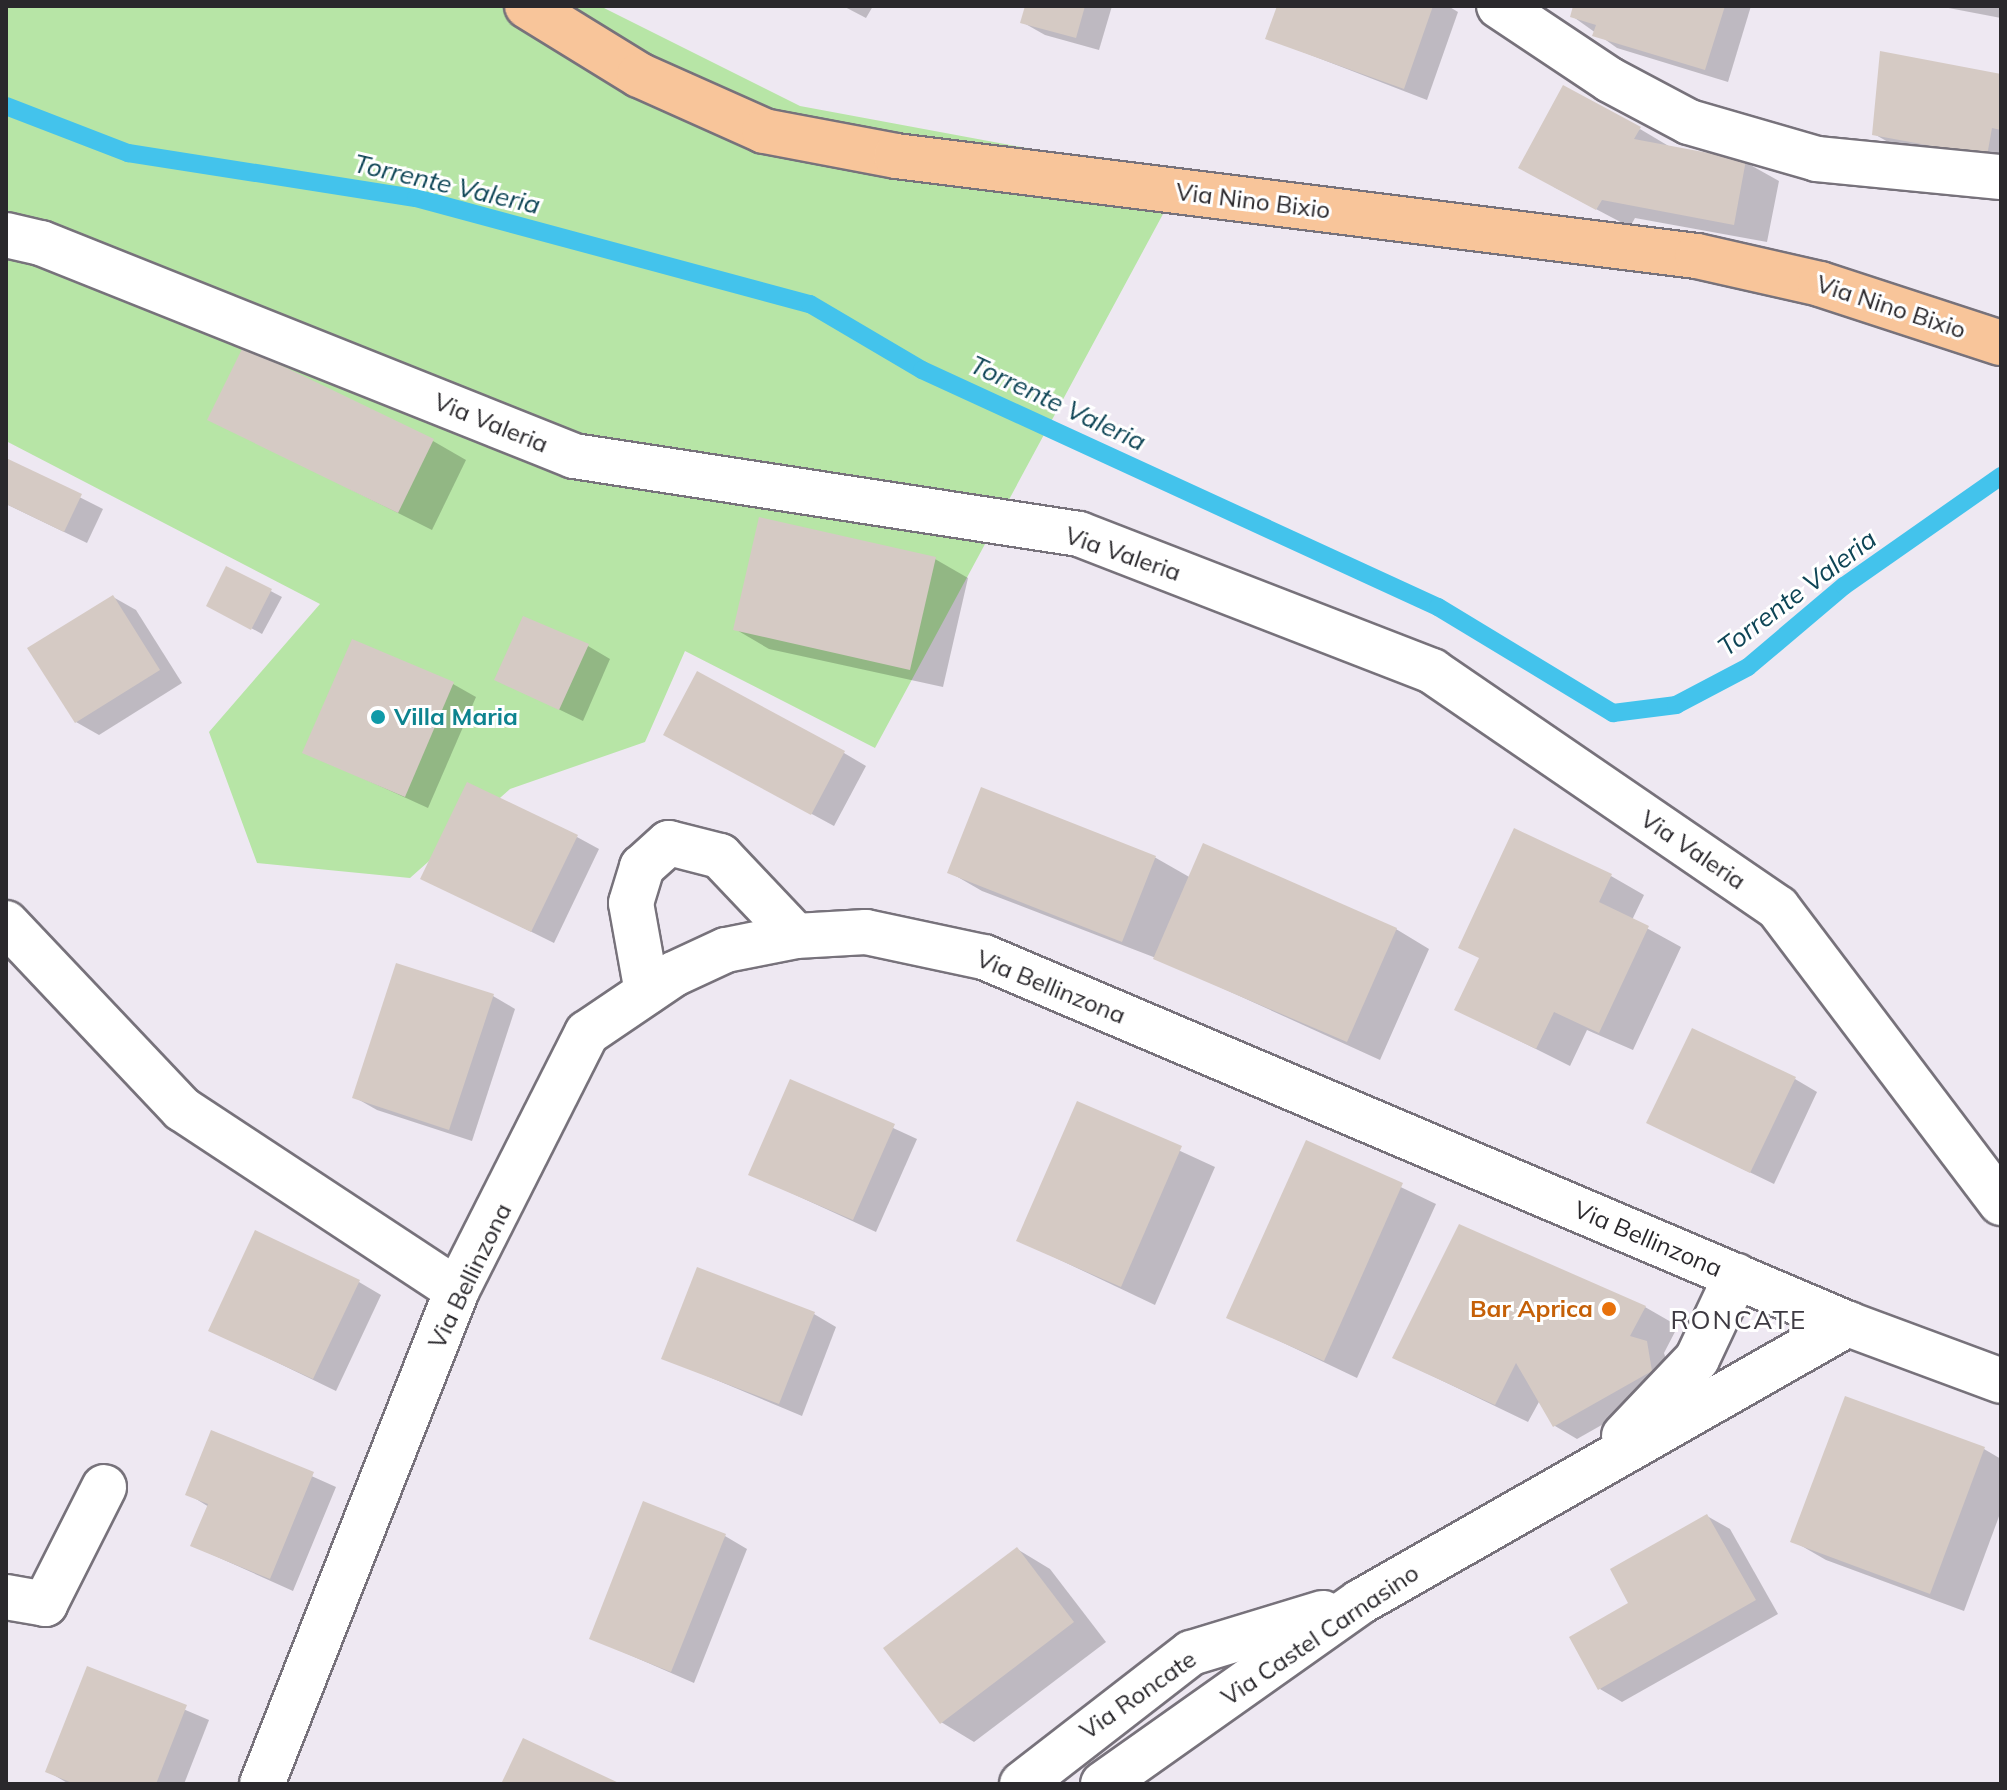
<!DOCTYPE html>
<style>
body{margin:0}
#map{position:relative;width:2007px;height:1790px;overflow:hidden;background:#eee8f2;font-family:Mulish,sans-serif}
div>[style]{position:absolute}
.green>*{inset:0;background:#b7e5a6}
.shadow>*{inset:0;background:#0003}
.stream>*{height:18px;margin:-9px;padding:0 9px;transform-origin:9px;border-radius:9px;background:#43c3ec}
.building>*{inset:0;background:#d5cac4}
.roads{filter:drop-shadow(2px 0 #77727b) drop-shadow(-2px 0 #77727b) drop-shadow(0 2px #77727b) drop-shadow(0 -2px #77727b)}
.minor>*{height:44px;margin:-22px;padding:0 22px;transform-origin:22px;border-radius:22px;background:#fff}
.major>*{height:44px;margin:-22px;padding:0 22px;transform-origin:22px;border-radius:22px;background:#f8c59a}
.dots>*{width:22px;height:22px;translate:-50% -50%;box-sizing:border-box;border:4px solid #fff;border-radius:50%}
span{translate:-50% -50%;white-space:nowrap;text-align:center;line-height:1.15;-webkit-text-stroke:6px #fff;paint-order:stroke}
.street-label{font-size:24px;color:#2a282c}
.culture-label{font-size:24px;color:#0d838f;font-weight:700}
.left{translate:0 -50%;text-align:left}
.food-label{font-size:24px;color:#c56008;font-weight:700}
.right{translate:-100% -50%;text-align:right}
.water-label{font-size:26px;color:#0e4556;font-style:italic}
.neighbourhood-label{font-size:26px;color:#3e3a42;letter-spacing:2px}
.frame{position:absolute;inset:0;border:8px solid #2a282c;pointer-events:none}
</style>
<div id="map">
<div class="green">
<div style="clip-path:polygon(6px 6px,600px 6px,800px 106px,1183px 177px,875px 748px,685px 651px,645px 742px,510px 789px,410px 878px,257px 863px,209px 732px,320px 604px,6px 441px)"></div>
</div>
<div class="shadow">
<div style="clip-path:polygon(843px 6px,873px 6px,866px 18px)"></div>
<div style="clip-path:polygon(1027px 6px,1112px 6px,1099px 50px,1045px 35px,1022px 22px)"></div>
<div style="clip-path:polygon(1279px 6px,1448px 6px,1458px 12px,1427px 100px,1267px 38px)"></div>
<div style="clip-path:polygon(1575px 6px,1751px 6px,1728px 82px,1617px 48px,1572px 16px)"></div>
<div style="clip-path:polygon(1938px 6px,2001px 6px,2001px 18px)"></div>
<div style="clip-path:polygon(2001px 76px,2001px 166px,1897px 147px,1874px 134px)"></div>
<div style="clip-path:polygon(1640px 129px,1672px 148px,1745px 162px,1779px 181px,1767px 242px,1635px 218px,1630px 227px,1554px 187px)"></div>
<div style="clip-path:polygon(210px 419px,433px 441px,466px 460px,432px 530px)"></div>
<div style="clip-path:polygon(6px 460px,103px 509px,87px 543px,6px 504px)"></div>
<div style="clip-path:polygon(935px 559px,968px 578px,943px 687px,769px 649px,735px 629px)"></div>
<div style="clip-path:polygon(227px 568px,282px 597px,262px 634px,209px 605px)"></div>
<div style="clip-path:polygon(113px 597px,136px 610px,182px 683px,99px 735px,76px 722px)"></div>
<div style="clip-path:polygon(588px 646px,610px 659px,583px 721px,496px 679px)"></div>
<div style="clip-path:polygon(453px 684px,476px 697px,428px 808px,305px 752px)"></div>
<div style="clip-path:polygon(688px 747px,844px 753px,866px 766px,834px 826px)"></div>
<div style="clip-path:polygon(982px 790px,1156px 858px,1191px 878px,1396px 929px,1429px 949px,1380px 1060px,1156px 958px,982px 891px,949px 872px)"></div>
<div style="clip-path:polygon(577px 837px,599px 849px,554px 943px,422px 878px)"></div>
<div style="clip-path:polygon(1611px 876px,1644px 895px,1632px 920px,1681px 947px,1633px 1050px,1587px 1030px,1570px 1066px,1456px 1009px)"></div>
<div style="clip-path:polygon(493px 996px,515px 1009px,472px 1141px,377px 1110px,354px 1097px)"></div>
<div style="clip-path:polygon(1795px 1079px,1817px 1092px,1774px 1184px,1648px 1123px)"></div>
<div style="clip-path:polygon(791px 1081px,917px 1139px,876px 1232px,750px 1174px)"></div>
<div style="clip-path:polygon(1078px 1104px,1215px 1167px,1155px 1305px,1018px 1240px)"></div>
<div style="clip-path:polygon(1307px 1142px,1436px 1204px,1357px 1378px,1229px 1317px)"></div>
<div style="clip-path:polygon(359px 1282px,381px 1295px,336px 1391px,210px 1330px)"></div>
<div style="clip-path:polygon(1645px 1307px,1678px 1326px,1664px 1353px,1674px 1384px,1577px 1439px,1555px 1426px,1540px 1400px,1528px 1422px,1395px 1358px)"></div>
<div style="clip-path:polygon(814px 1314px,836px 1327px,802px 1416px,664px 1358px)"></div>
<div style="clip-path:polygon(213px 1432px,336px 1487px,293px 1591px,193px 1546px,209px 1507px,188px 1494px)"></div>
<div style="clip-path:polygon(1984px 1449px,2001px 1459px,2001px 1511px,1964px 1611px,1826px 1560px,1793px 1541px)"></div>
<div style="clip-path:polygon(1707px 1516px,1730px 1529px,1778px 1614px,1622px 1702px,1600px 1689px,1631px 1603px)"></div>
<div style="clip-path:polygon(725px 1536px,747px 1549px,694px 1683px,591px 1638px)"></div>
<div style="clip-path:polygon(1017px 1549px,1050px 1569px,1106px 1642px,974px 1742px,941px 1722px)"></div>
<div style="clip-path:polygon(89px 1669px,209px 1720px,184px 1784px,69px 1784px,47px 1771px)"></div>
</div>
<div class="stream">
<div style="left:6px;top:106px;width:131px;rotate:21.1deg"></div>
<div style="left:128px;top:153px;width:291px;rotate:8.9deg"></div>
<div style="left:416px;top:198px;width:408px;rotate:15.1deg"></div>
<div style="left:810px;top:304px;width:130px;rotate:30.5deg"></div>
<div style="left:922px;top:370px;width:568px;rotate:24.67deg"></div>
<div style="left:1438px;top:607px;width:205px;rotate:31.2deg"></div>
<div style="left:1613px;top:713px;width:64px;rotate:-7.2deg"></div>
<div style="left:1676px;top:705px;width:81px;rotate:-27.8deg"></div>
<div style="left:1748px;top:667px;width:126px;rotate:-40.2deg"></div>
<div style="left:1844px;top:586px;width:192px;rotate:-35deg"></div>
</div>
<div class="building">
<div style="clip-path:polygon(1025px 6px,1085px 6px,1076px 38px,1020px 23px)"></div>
<div style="clip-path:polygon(1277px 6px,1433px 6px,1404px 89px,1265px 39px)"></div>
<div style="clip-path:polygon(1573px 6px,1725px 6px,1705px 70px,1592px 36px,1596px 25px,1570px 17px)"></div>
<div style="clip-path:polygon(1880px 51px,2001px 74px,2001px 130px,1992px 128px,1987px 156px,1872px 135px)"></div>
<div style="clip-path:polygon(1563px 85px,1641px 127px,1634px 139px,1746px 160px,1734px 225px,1602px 200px,1596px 210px,1518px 168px)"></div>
<div style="clip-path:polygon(243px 347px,434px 439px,398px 513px,207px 420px)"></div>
<div style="clip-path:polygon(6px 458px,82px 494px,64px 532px,6px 504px)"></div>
<div style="clip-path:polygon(759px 517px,936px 557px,910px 670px,733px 630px)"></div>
<div style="clip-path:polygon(226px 566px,272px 589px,251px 630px,206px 606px)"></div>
<div style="clip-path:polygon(113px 595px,160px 670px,75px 723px,27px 648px)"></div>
<div style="clip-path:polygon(523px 616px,589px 644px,559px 710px,494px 680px)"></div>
<div style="clip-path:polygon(352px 639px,454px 682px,405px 797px,302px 753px)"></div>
<div style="clip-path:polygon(697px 671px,845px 751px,811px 815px,663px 735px)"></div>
<div style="clip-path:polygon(467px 782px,578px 835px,531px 932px,420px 879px)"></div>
<div style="clip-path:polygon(981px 787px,1156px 856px,1122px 942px,947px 873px)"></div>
<div style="clip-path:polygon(1514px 828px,1612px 874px,1599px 902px,1649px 926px,1599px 1033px,1554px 1012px,1536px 1049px,1454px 1010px,1479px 958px,1458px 948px)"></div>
<div style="clip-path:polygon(1203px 843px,1397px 928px,1347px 1042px,1153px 959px)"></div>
<div style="clip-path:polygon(396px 963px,494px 994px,449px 1130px,352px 1098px)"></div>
<div style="clip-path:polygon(1692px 1028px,1796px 1077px,1750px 1173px,1646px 1123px)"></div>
<div style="clip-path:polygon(790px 1079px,895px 1124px,853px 1220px,748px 1175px)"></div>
<div style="clip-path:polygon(1077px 1101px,1182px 1146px,1121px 1287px,1016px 1241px)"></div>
<div style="clip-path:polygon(1306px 1140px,1403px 1183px,1324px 1361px,1226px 1318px)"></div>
<div style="clip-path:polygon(1459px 1224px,1646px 1306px,1630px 1336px,1647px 1341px,1652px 1371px,1553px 1427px,1516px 1363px,1495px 1405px,1392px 1358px)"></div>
<div style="clip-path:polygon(255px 1230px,360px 1280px,313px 1379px,208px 1331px)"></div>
<div style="clip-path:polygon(697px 1267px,815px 1312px,779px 1404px,661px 1359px)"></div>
<div style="clip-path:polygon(1845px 1396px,1985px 1447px,1930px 1594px,1790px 1542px)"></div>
<div style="clip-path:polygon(211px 1430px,314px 1472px,270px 1579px,190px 1546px,208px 1504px,185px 1495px)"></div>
<div style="clip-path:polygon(643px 1501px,726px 1534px,671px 1672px,589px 1639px)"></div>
<div style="clip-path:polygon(1707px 1514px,1756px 1600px,1598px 1690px,1569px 1637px,1628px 1603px,1610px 1569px)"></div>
<div style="clip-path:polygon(1017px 1547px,1074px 1622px,940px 1724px,883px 1648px)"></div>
<div style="clip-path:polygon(87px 1666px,187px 1705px,156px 1784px,75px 1784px,45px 1772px)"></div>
<div style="clip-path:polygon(523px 1738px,621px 1784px,501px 1784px)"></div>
</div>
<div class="roads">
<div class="minor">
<div style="left:1499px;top:6px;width:133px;rotate:33.7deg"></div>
<div style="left:1610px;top:80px;width:89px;rotate:28deg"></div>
<div style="left:1689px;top:122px;width:133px;rotate:16.1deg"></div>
<div style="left:1817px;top:159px;width:185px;rotate:5.6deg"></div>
<div style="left:6px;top:235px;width:36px;rotate:13deg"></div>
<div style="left:41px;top:243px;width:574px;rotate:21.78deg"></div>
<div style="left:574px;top:456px;width:511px;rotate:8.78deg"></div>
<div style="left:1079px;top:534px;width:379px;rotate:21.2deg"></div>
<div style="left:1432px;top:671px;width:419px;rotate:34.4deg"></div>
<div style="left:1778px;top:908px;width:370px;rotate:52.9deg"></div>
<div style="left:6px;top:923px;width:256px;rotate:46.6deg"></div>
<div style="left:182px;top:1109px;width:329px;rotate:33.4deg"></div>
<div style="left:647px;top:992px;width:90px;rotate:-100.2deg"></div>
<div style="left:631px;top:903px;width:38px;rotate:-73deg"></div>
<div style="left:642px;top:867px;width:36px;rotate:-42deg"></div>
<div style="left:669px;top:843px;width:53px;rotate:14.3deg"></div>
<div style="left:720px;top:856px;width:110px;rotate:46.5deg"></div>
<div style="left:1624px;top:1436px;width:106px;rotate:-46.5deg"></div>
<div style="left:1697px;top:1359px;width:92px;rotate:-64.8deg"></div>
<div style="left:6px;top:1597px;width:40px;rotate:10deg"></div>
<div style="left:45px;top:1604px;width:131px;rotate:-63.2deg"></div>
<div style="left:262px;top:1784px;width:531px;rotate:-68.46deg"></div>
<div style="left:457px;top:1290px;width:288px;rotate:-63.2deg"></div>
<div style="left:587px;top:1033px;width:105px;rotate:-34.1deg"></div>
<div style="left:674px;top:974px;width:57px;rotate:-24.8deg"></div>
<div style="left:726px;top:950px;width:71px;rotate:-11.3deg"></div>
<div style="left:796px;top:936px;width:70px;rotate:-3.3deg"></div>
<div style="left:866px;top:932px;width:121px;rotate:12deg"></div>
<div style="left:984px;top:957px;width:939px;rotate:23.01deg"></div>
<div style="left:1848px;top:1324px;width:163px;rotate:20.4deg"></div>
<div style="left:1022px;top:1784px;width:214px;rotate:-37.8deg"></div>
<div style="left:1191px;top:1653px;width:138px;rotate:-16.9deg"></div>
<div style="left:1103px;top:1784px;width:315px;rotate:-35.3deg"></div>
<div style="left:1360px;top:1602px;width:562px;rotate:-29.67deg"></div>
</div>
<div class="major">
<div style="left:527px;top:6px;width:132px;rotate:31.6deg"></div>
<div style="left:639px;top:75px;width:137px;rotate:24.1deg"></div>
<div style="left:764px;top:131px;width:134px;rotate:10.7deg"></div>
<div style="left:896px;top:156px;width:807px;rotate:7.12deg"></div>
<div style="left:1697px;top:256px;width:126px;rotate:12.8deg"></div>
<div style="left:1820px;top:284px;width:190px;rotate:18.1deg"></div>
</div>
</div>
<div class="dots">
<div style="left:378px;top:717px;background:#0f9aa8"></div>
<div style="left:1609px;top:1309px;background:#e8710a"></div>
</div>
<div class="street-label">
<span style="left:1253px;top:201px;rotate:7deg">Via Nino Bixio</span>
<span style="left:1891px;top:307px;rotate:18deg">Via Nino Bixio</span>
<span style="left:491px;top:423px;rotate:22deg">Via Valeria</span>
<span style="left:1123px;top:554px;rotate:19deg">Via Valeria</span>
<span style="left:1693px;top:850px;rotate:34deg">Via Valeria</span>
<span style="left:1051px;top:987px;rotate:22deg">Via Bellinzona</span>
<span style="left:1648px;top:1239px;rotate:23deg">Via Bellinzona</span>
<span style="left:470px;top:1276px;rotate:-64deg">Via Bellinzona</span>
<span style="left:1320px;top:1635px;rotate:-34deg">Via Castel Carnasino</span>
<span style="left:1138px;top:1695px;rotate:-35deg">Via Roncate</span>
</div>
<div class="culture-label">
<span class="left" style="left:394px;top:717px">Villa Maria</span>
</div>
<div class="food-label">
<span class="right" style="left:1593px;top:1309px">Bar Aprica</span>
</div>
<div class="water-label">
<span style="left:447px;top:184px;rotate:13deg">Torrente Valeria</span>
<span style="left:1058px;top:403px;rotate:25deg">Torrente Valeria</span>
<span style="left:1797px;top:593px;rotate:-37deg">Torrente Valeria</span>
</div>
<div class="neighbourhood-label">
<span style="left:1739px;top:1320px">RONCATE</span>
</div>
<div class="frame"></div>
</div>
